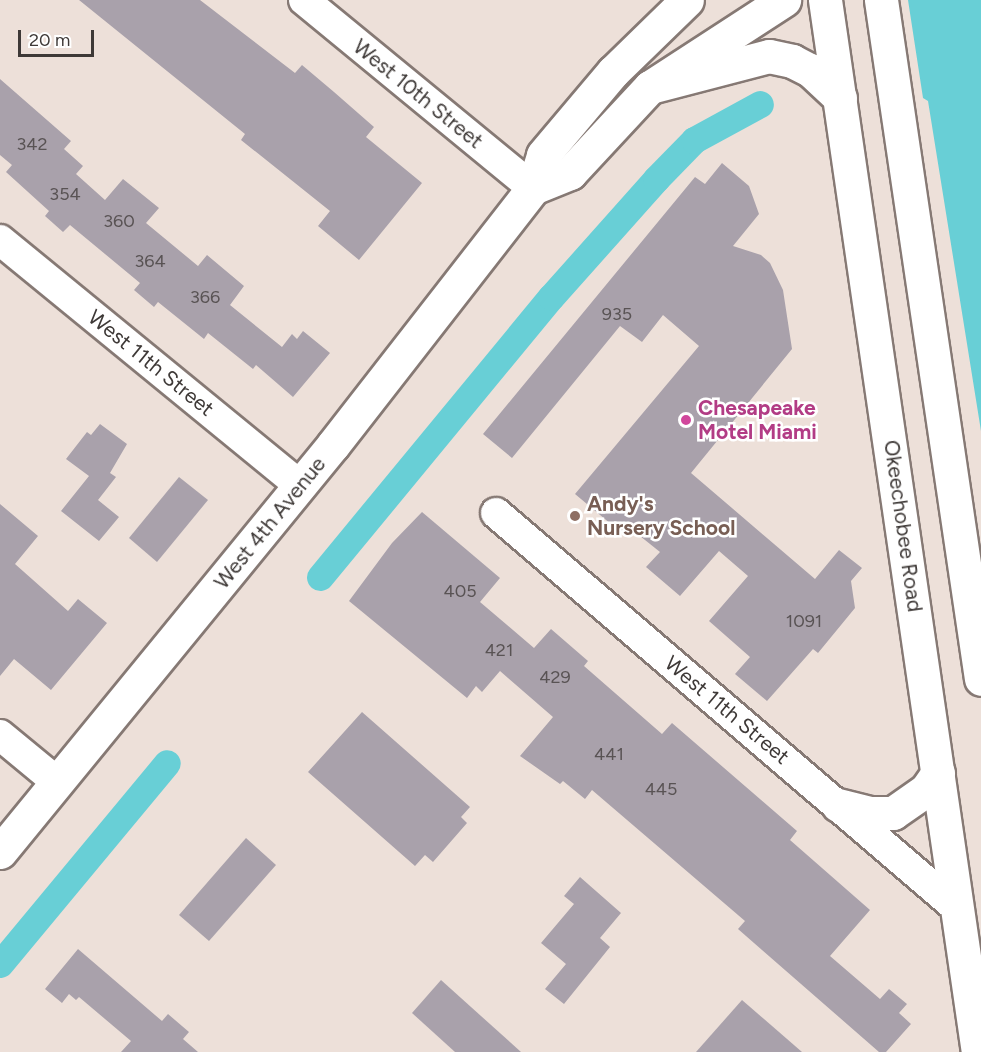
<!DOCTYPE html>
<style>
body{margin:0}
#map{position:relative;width:981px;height:1052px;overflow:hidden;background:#ede0d9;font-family:Figtree,sans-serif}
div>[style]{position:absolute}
.water>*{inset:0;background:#68cfd6}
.canal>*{height:27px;margin:-13.5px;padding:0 13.5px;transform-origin:13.5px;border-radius:13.5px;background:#68cfd6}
.building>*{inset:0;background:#a9a1ab}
.roads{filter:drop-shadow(2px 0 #867974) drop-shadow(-2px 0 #867974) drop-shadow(0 2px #867974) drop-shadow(0 -2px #867974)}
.minor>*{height:30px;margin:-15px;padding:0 15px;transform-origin:15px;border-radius:15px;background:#fff}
.primary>*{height:33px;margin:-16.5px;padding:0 16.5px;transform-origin:16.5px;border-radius:16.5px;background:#fff}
.trunk>*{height:33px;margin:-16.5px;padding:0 16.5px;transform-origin:16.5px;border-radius:16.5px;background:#fff}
.dots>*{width:16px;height:16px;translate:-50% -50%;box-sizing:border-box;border:3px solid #fff;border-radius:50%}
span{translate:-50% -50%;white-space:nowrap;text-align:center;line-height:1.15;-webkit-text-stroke:5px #fff;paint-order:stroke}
.number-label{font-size:18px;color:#595354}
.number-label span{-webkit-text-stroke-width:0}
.street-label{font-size:21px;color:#3e3937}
.hotel-label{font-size:21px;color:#b23c85;font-weight:700}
.left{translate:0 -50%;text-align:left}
.education-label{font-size:21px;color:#785e54;font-weight:700}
.scale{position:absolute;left:18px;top:30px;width:76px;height:27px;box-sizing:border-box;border:3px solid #3e3937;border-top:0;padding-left:8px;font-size:18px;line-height:21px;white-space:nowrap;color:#3e3937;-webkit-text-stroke:4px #fff;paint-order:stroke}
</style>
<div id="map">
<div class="water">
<div style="clip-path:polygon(908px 0,981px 0,981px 431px,928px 101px,923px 98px)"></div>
</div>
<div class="canal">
<div style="left:320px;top:577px;width:363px;rotate:-50.5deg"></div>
<div style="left:551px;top:297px;width:158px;rotate:-48.3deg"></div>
<div style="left:656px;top:179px;width:54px;rotate:-45.7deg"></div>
<div style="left:694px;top:140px;width:75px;rotate:-28.6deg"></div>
<div style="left:0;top:964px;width:261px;rotate:-50.3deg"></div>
</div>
<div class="building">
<div style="clip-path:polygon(79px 0,200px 0,295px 73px,302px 65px,334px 92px,374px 127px,366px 137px,422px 183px,359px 260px,318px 226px,330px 211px,241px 140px,245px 134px)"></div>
<div style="clip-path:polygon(0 79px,71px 141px,64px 149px,83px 166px,76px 174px,105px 200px,123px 179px,159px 208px,146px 223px,198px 266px,207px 255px,244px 286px,230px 305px,282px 347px,292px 334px,297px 339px,303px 331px,330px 353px,293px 397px,256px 365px,253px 369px,208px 333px,204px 339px,158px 302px,154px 307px,134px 290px,140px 283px,70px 225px,63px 232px,45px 216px,49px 211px,6px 172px,12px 165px,0 155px)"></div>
<div style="clip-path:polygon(722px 163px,749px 186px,759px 214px,733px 246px,761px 255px,770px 263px,783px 290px,792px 349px,691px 473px,815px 579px,839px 550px,862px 568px,851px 581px,855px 608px,818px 653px,813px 649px,767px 701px,735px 674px,750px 657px,709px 621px,748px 576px,719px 551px,680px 596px,646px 567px,660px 552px,630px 528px,624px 535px,575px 494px,699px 346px,663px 315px,642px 342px,620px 326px,512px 458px,483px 434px,695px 177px,705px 184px)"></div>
<div style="clip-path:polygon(100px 424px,127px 444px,110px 473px,116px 477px,98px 500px,119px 517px,99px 541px,61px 511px,89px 476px,66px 459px,87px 432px,91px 435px)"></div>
<div style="clip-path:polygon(179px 477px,208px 500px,157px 562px,129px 538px)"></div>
<div style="clip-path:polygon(0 504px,38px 536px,15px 564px,68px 611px,78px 599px,107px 623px,51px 690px,14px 659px,0 676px)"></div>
<div style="clip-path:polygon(422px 512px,500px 578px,480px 602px,534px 648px,551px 629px,588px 661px,584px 666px,662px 734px,672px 723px,797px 831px,790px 840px,870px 910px,830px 956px,880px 999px,889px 989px,907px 1004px,899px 1013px,911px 1024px,886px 1052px,879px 1052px,738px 929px,745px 921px,592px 790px,585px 799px,563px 781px,560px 784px,520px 756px,553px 717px,500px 671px,482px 692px,476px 686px,467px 698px,349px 601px,392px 543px)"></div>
<div style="clip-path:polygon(362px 712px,470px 807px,461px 817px,467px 823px,433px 862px,425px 855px,415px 866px,308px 772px)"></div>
<div style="clip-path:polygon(246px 838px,276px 865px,209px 941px,179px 915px)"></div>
<div style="clip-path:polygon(580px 877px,621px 913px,600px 938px,610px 947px,564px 1004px,545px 989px,566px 964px,541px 943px,574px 904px,564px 896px)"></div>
<div style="clip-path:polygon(78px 949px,162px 1021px,168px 1014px,189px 1032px,183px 1039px,198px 1052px,121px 1052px,131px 1041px,79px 997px,76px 1000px,69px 994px,62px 1003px,45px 989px)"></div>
<div style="clip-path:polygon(441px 980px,521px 1052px,455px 1052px,412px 1013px)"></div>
<div style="clip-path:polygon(742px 1000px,802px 1052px,696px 1052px)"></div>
</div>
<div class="roads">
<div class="minor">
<div style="left:304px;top:0;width:296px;rotate:39.4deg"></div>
<div style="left:0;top:240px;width:389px;rotate:39.3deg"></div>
<div style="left:496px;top:513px;width:607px;rotate:40.59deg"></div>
<div style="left:0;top:735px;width:74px;rotate:39.5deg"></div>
</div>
<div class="primary">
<div style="left:533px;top:188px;width:40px;rotate:-22deg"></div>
<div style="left:570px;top:173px;width:117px;rotate:-47.1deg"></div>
<div style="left:650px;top:87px;width:160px;rotate:-33deg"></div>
<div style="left:0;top:852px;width:526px;rotate:-50.71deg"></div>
<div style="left:333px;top:445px;width:326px;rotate:-52.1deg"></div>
<div style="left:533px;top:188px;width:34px;rotate:-73deg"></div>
<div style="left:543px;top:155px;width:109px;rotate:-49.9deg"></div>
<div style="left:613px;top:72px;width:103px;rotate:-44.2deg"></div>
</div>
<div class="trunk">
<div style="left:825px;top:0;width:1063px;rotate:81.73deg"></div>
<div style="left:881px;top:0;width:686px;rotate:81.62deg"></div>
<div style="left:650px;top:87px;width:123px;rotate:-14.6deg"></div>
<div style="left:769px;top:56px;width:24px;rotate:12deg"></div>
<div style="left:792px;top:61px;width:20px;rotate:27deg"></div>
<div style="left:810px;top:70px;width:41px;rotate:43deg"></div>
<div style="left:838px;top:805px;width:34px;rotate:14deg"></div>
<div style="left:871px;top:813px;width:22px"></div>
<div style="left:893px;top:813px;width:40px;rotate:-34.9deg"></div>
<div style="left:926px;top:790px;width:21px;rotate:-55deg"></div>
</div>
</div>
<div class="dots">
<div style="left:686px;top:420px;background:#d1479c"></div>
<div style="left:575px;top:516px;background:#8d6e63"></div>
</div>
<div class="number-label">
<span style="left:32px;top:144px">342</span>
<span style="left:65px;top:194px">354</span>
<span style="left:119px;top:221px">360</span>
<span style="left:150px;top:261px">364</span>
<span style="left:205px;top:297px">366</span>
<span style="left:617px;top:314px">935</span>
<span style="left:460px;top:591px">405</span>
<span style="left:804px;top:621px">1091</span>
<span style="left:499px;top:650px">421</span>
<span style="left:555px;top:677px">429</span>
<span style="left:609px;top:754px">441</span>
<span style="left:661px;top:789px">445</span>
</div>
<div class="street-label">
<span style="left:418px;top:94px;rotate:39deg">West 10th Street</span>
<span style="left:151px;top:363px;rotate:39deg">West 11th Street</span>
<span style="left:270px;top:523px;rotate:-51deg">West 4th Avenue</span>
<span style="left:903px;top:526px;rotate:82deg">Okeechobee Road</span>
<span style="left:727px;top:710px;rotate:40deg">West 11th Street</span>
</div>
<div class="hotel-label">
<span class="left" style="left:698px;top:420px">Chesapeake<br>Motel Miami</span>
</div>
<div class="education-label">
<span class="left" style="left:587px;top:516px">Andy's<br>Nursery School</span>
</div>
<div class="scale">20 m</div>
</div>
